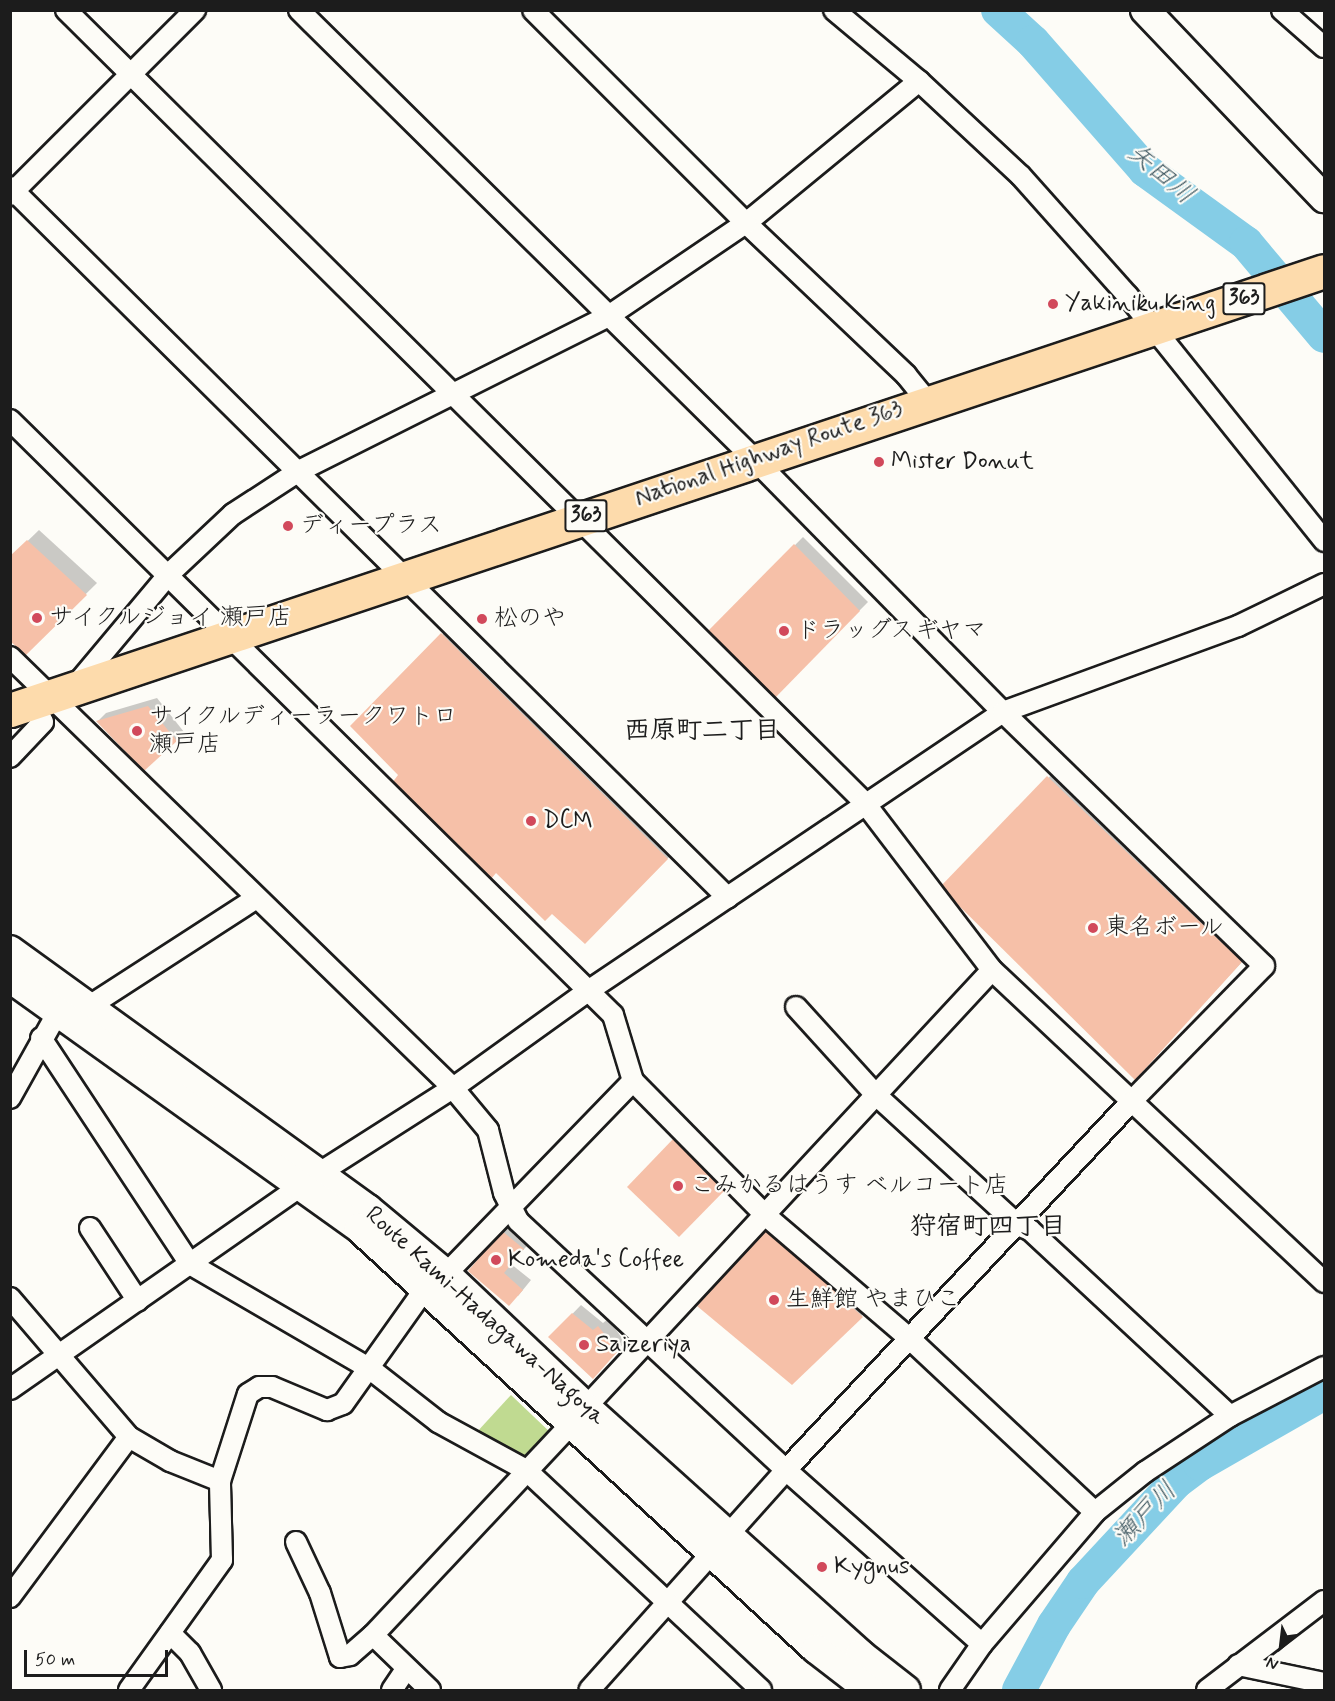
<!DOCTYPE html>
<meta charset="utf-8">
<style>
body{margin:0}
#map{position:relative;width:1335px;height:1701px;overflow:hidden;background:#fdfcf7;font-family:Mynerve,"Klee One",sans-serif}
div>[style]{position:absolute}
.green>*{inset:0;background:#c0da91}
.shadow>*{inset:0;background:#0003}
.river>*{height:34px;margin:-17px;padding:0 17px;transform-origin:17px;border-radius:17px;background:#85cde6}
.building>*{inset:0;background:#f6c0a8}
.roads{filter:drop-shadow(2px 0 #1c1c1c) drop-shadow(-2px 0 #1c1c1c) drop-shadow(0 2px #1c1c1c) drop-shadow(0 -2px #1c1c1c)}
.street>*{height:20px;margin:-10px;padding:0 10px;transform-origin:10px;border-radius:10px;background:#fdfcf7}
.secondary>*{height:28px;margin:-14px;padding:0 14px;transform-origin:14px;border-radius:14px;background:#fdfcf7}
.highway>*{height:33px;margin:-16.5px;padding:0 16.5px;transform-origin:16.5px;border-radius:16.5px;background:#fddbac}
.dots>*{width:16px;height:16px;translate:-50% -50%;box-sizing:border-box;border:3px solid #fdfcf7;border-radius:50%}
span{translate:-50% -50%;white-space:nowrap;text-align:center;line-height:1.15;-webkit-text-stroke:4.5px #fdfcf7;paint-order:stroke}
.shield-label span{padding:2px 4px;background:#fdfcf7;border:2px solid;border-radius:4px;-webkit-text-stroke-width:0}
.shield-label{font-size:22px;color:#1c1c1c;font-weight:700}
.poi-label{font-size:24px;color:#1c1c1c}
.left{translate:0 -50%;text-align:left}
.street-label{font-size:24px;color:#1c1c1c}
.water-label{font-size:26px;color:#415a63;font-style:italic}
.neighbourhood-label{font-size:26px;color:#1c1c1c;font-weight:700}
.frame{position:absolute;inset:0;border:12px solid #1c1c1c;pointer-events:none}
.north{position:absolute;left:1251px;top:1617px;width:60px;height:60px;-webkit-text-stroke:4px #fdfcf7;paint-order:stroke;rotate:208deg;font-size:16px;font-weight:700;line-height:24px;text-align:center;color:#1c1c1c}
.north::after{content:'';display:block;margin:auto;width:21px;height:27px;background:#1c1c1c;clip-path:polygon(50% 0,100% 100%,50% 72%,0 100%)}
.scale{position:absolute;left:24px;top:1650px;width:144px;height:27px;box-sizing:border-box;border:3px solid #1c1c1c;border-top:0;padding-left:8px;font-size:18px;line-height:21px;white-space:nowrap;color:#1c1c1c;-webkit-text-stroke:4px #fdfcf7;paint-order:stroke}
</style>
<div id="map">
<div class="green">
<div style="clip-path:polygon(511px 1395px,553px 1435px,532px 1454px,509px 1458px,476px 1433px)"></div>
</div>
<div class="shadow">
<div style="clip-path:polygon(39px 530px,97px 583px,26px 653px,10px 558px)"></div>
<div style="clip-path:polygon(803px 537px,868px 602px,774px 697px,709px 632px)"></div>
<div style="clip-path:polygon(451px 626px,676px 850px,585px 942px,352px 726px)"></div>
<div style="clip-path:polygon(157px 698px,184px 732px,176px 740px,98px 721px,106px 713px)"></div>
<div style="clip-path:polygon(1060px 766px,1253px 950px,1146px 1066px,942px 887px)"></div>
<div style="clip-path:polygon(512px 1223px,532px 1240px,511px 1264px,531px 1280px,518px 1296px,470px 1271px)"></div>
<div style="clip-path:polygon(768px 1230px,874px 1304px,791px 1383px,699px 1306px)"></div>
<div style="clip-path:polygon(581px 1305px,603px 1323px,608px 1319px,625px 1342px,602px 1368px,550px 1337px)"></div>
</div>
<div class="river">
<div style="left:998px;top:10px;width:47px;rotate:42.4deg"></div>
<div style="left:1033px;top:42px;width:170px;rotate:48.8deg"></div>
<div style="left:1145px;top:170px;width:125px;rotate:35.9deg"></div>
<div style="left:1246px;top:243px;width:121px;rotate:50deg"></div>
<div style="left:1019px;top:1690px;width:74px;rotate:-61.7deg"></div>
<div style="left:1054px;top:1625px;width:52px;rotate:-56deg"></div>
<div style="left:1083px;top:1582px;width:137px;rotate:-47.1deg"></div>
<div style="left:1176px;top:1482px;width:30px;rotate:-37deg"></div>
<div style="left:1200px;top:1464px;width:143px;rotate:-29.8deg"></div>
</div>
<div class="building">
<div style="clip-path:polygon(27px 540px,87px 595px,26px 655px,10px 641px,10px 556px)"></div>
<div style="clip-path:polygon(794px 544px,860px 611px,774px 699px,707px 632px)"></div>
<div style="clip-path:polygon(441px 633px,668px 859px,585px 944px,552px 914px,545px 921px,496px 873px,491px 879px,392px 783px,398px 775px,350px 726px)"></div>
<div style="clip-path:polygon(148px 706px,177px 741px,144px 771px,96px 721px)"></div>
<div style="clip-path:polygon(1047px 776px,1242px 962px,1135px 1080px,940px 887px)"></div>
<div style="clip-path:polygon(674px 1138px,728px 1187px,679px 1237px,627px 1187px)"></div>
<div style="clip-path:polygon(766px 1229px,863px 1317px,792px 1385px,697px 1306px)"></div>
<div style="clip-path:polygon(502px 1231px,524px 1249px,504px 1273px,523px 1290px,509px 1306px,468px 1271px)"></div>
<div style="clip-path:polygon(572px 1313px,593px 1330px,598px 1326px,618px 1351px,593px 1379px,548px 1337px)"></div>
</div>
<div class="roads">
<div class="street">
<div style="left:66px;top:10px;width:1124px;rotate:44.78deg"></div>
<div style="left:864px;top:802px;width:211px;rotate:52.7deg"></div>
<div style="left:992px;top:970px;width:456px;rotate:43.2deg"></div>
<div style="left:299px;top:10px;width:641px;rotate:44.62deg"></div>
<div style="left:755px;top:460px;width:354px;rotate:45.5deg"></div>
<div style="left:1003px;top:712px;width:364px;rotate:44.2deg"></div>
<div style="left:1264px;top:966px;width:192px;rotate:134.4deg"></div>
<div style="left:1130px;top:1103px;width:503px;rotate:133.15deg"></div>
<div style="left:786px;top:1470px;width:295px;rotate:131.8deg"></div>
<div style="left:834px;top:10px;width:111px;rotate:39.9deg"></div>
<div style="left:919px;top:81px;width:139px;rotate:43deg"></div>
<div style="left:1021px;top:176px;width:161px;rotate:48.3deg"></div>
<div style="left:1128px;top:296px;width:314px;rotate:51.3deg"></div>
<div style="left:1282px;top:10px;width:56px;rotate:41.4deg"></div>
<div style="left:919px;top:81px;width:224px;rotate:140.6deg"></div>
<div style="left:746px;top:223px;width:221px;rotate:43.5deg"></div>
<div style="left:906px;top:375px;width:33px;rotate:51deg"></div>
<div style="left:10px;top:187px;width:1010px;rotate:44.72deg"></div>
<div style="left:10px;top:195px;width:262px;rotate:-45deg"></div>
<div style="left:10px;top:420px;width:847px;rotate:44.62deg"></div>
<div style="left:613px;top:1015px;width:69px;rotate:73.1deg"></div>
<div style="left:633px;top:1081px;width:188px;rotate:45.4deg"></div>
<div style="left:765px;top:1215px;width:191px;rotate:40.5deg"></div>
<div style="left:910px;top:1339px;width:253px;rotate:43.1deg"></div>
<div style="left:10px;top:657px;width:618px;rotate:44.21deg"></div>
<div style="left:453px;top:1088px;width:55px;rotate:50.2deg"></div>
<div style="left:488px;top:1130px;width:65px;rotate:75.7deg"></div>
<div style="left:504px;top:1193px;width:31px;rotate:63deg"></div>
<div style="left:518px;top:1221px;width:366px;rotate:42.9deg"></div>
<div style="left:786px;top:1470px;width:262px;rotate:41.6deg"></div>
<div style="left:77px;top:684px;width:142px;rotate:-50.1deg"></div>
<div style="left:168px;top:575px;width:89px;rotate:-43.2deg"></div>
<div style="left:233px;top:514px;width:79px;rotate:-33.1deg"></div>
<div style="left:299px;top:471px;width:344px;rotate:-26.6deg"></div>
<div style="left:607px;top:317px;width:168px;rotate:-34.1deg"></div>
<div style="left:746px;top:223px;width:301px;rotate:-135deg"></div>
<div style="left:10px;top:757px;width:48px;rotate:-46.7deg"></div>
<div style="left:43px;top:722px;width:22px;rotate:-117deg"></div>
<div style="left:88px;top:1007px;width:199px;rotate:-32.9deg"></div>
<div style="left:796px;top:1007px;width:119px;rotate:47.7deg"></div>
<div style="left:876px;top:1095px;width:193px;rotate:42.5deg"></div>
<div style="left:1018px;top:1225px;width:13px;rotate:23deg"></div>
<div style="left:1030px;top:1230px;width:273px;rotate:42.9deg"></div>
<div style="left:41px;top:1038px;width:271px;rotate:56.6deg"></div>
<div style="left:190px;top:1264px;width:207px;rotate:30.2deg"></div>
<div style="left:369px;top:1368px;width:88px;rotate:38deg"></div>
<div style="left:438px;top:1422px;width:100px;rotate:28.6deg"></div>
<div style="left:526px;top:1470px;width:322px;rotate:43.1deg"></div>
<div style="left:10px;top:1098px;width:101px;rotate:-60.9deg"></div>
<div style="left:321px;top:1172px;width:156px;rotate:-32.5deg"></div>
<div style="left:453px;top:1088px;width:166px;rotate:-35.7deg"></div>
<div style="left:588px;top:991px;width:500px;rotate:-33.91deg"></div>
<div style="left:1003px;top:712px;width:250px;rotate:-20.1deg"></div>
<div style="left:1238px;top:626px;width:96px;rotate:-26deg"></div>
<div style="left:90px;top:1228px;width:87px;rotate:56.7deg"></div>
<div style="left:446px;top:1274px;width:269px;rotate:-45.9deg"></div>
<div style="left:10px;top:1298px;width:183px;rotate:49.4deg"></div>
<div style="left:129px;top:1437px;width:48px;rotate:30.3deg"></div>
<div style="left:170px;top:1461px;width:54px;rotate:21.8deg"></div>
<div style="left:10px;top:1389px;width:355px;rotate:-34.9deg"></div>
<div style="left:586px;top:1407px;width:596px;rotate:-47.11deg"></div>
<div style="left:296px;top:1542px;width:56px;rotate:64.8deg"></div>
<div style="left:320px;top:1593px;width:67px;rotate:72.6deg"></div>
<div style="left:340px;top:1657px;width:10px;rotate:-11deg"></div>
<div style="left:350px;top:1655px;width:30px;rotate:-41deg"></div>
<div style="left:10px;top:1597px;width:199px;rotate:-53.4deg"></div>
<div style="left:170px;top:1633px;width:28px;rotate:45deg"></div>
<div style="left:190px;top:1653px;width:43px;rotate:60.4deg"></div>
<div style="left:1238px;top:1665px;width:88px;rotate:11.8deg"></div>
<div style="left:129px;top:1690px;width:160px;rotate:-54.4deg"></div>
<div style="left:222px;top:1560px;width:79px;rotate:-91.5deg"></div>
<div style="left:220px;top:1481px;width:91px;rotate:-72.2deg"></div>
<div style="left:248px;top:1394px;width:13px;rotate:-32deg"></div>
<div style="left:259px;top:1387px;width:13px"></div>
<div style="left:272px;top:1387px;width:60px;rotate:22.7deg"></div>
<div style="left:327px;top:1410px;width:17px;rotate:-21deg"></div>
<div style="left:343px;top:1404px;width:143px;rotate:-54.6deg"></div>
<div style="left:392px;top:1690px;width:25px;rotate:-56deg"></div>
<div style="left:430px;top:1690px;width:79px;rotate:-136deg"></div>
<div style="left:373px;top:1635px;width:291px;rotate:-46.8deg"></div>
<div style="left:950px;top:1690px;width:56px;rotate:-55.2deg"></div>
<div style="left:982px;top:1644px;width:174px;rotate:-49.4deg"></div>
<div style="left:1095px;top:1512px;width:64px;rotate:-38.7deg"></div>
<div style="left:1145px;top:1472px;width:102px;rotate:-33.4deg"></div>
<div style="left:1230px;top:1416px;width:106px;rotate:-27.5deg"></div>
<div style="left:1207px;top:1690px;width:147px;rotate:-37.3deg"></div>
</div>
<div class="secondary">
<div style="left:1145px;top:10px;width:260px;rotate:46.4deg"></div>
<div style="left:10px;top:950px;width:442px;rotate:35.9deg"></div>
<div style="left:368px;top:1209px;width:102px;rotate:39.8deg"></div>
<div style="left:446px;top:1274px;width:193px;rotate:43.5deg"></div>
<div style="left:586px;top:1407px;width:369px;rotate:42deg"></div>
<div style="left:860px;top:1654px;width:58px;rotate:38deg"></div>
<div style="left:10px;top:978px;width:429px;rotate:35.6deg"></div>
<div style="left:359px;top:1228px;width:621px;rotate:42.65deg"></div>
<div style="left:816px;top:1649px;width:67px;rotate:37.7deg"></div>
</div>
<div class="highway">
<div style="left:10px;top:710px;width:1385px;rotate:-18.47deg"></div>
</div>
</div>
<div class="dots">
<div style="left:1053px;top:304px;background:#d1495b"></div>
<div style="left:879px;top:462px;background:#d1495b"></div>
<div style="left:288px;top:526px;background:#d1495b"></div>
<div style="left:37px;top:618px;background:#d1495b"></div>
<div style="left:482px;top:619px;background:#d1495b"></div>
<div style="left:784px;top:631px;background:#d1495b"></div>
<div style="left:137px;top:731px;background:#d1495b"></div>
<div style="left:531px;top:821px;background:#d1495b"></div>
<div style="left:1093px;top:928px;background:#d1495b"></div>
<div style="left:678px;top:1186px;background:#d1495b"></div>
<div style="left:496px;top:1260px;background:#d1495b"></div>
<div style="left:774px;top:1300px;background:#d1495b"></div>
<div style="left:584px;top:1345px;background:#d1495b"></div>
<div style="left:822px;top:1567px;background:#d1495b"></div>
</div>
<div class="shield-label">
<span style="left:1244px;top:299px">363</span>
<span style="left:586px;top:516px">363</span>
</div>
<div class="poi-label">
<span class="left" style="left:1065px;top:304px">Yakiniku King</span>
<span class="left" style="left:891px;top:462px">Mister Donut</span>
<span class="left" style="left:300px;top:526px">ディープラス</span>
<span class="left" style="left:49px;top:618px">サイクルジョイ 瀬戸店</span>
<span class="left" style="left:494px;top:619px">松のや</span>
<span class="left" style="left:796px;top:631px">ドラッグスギヤマ</span>
<span class="left" style="left:149px;top:731px">サイクルディーラークワトロ<br>瀬戸店</span>
<span class="left" style="left:543px;top:821px">DCM</span>
<span class="left" style="left:1105px;top:928px">東名ボール</span>
<span class="left" style="left:690px;top:1186px">こみかるはうす ベルコート店</span>
<span class="left" style="left:508px;top:1260px">Komeda's Coffee</span>
<span class="left" style="left:786px;top:1300px">生鮮館 やまひこ</span>
<span class="left" style="left:596px;top:1345px">Saizeriya</span>
<span class="left" style="left:834px;top:1567px">Kygnus</span>
</div>
<div class="street-label">
<span style="left:769px;top:454px;rotate:-19deg">National Highway Route 363</span>
<span style="left:485px;top:1316px;rotate:42deg">Route Kami-Hadagawa-Nagoya</span>
</div>
<div class="water-label">
<span style="left:1160px;top:175px;rotate:40deg">矢田川</span>
<span style="left:1146px;top:1515px;rotate:-46deg">瀬戸川</span>
</div>
<div class="neighbourhood-label">
<span style="left:702px;top:732px">西原町二丁目</span>
<span style="left:988px;top:1228px">狩宿町四丁目</span>
</div>
<div class="frame"></div>
<div class="north">N</div>
<div class="scale">50 m</div>
</div>
